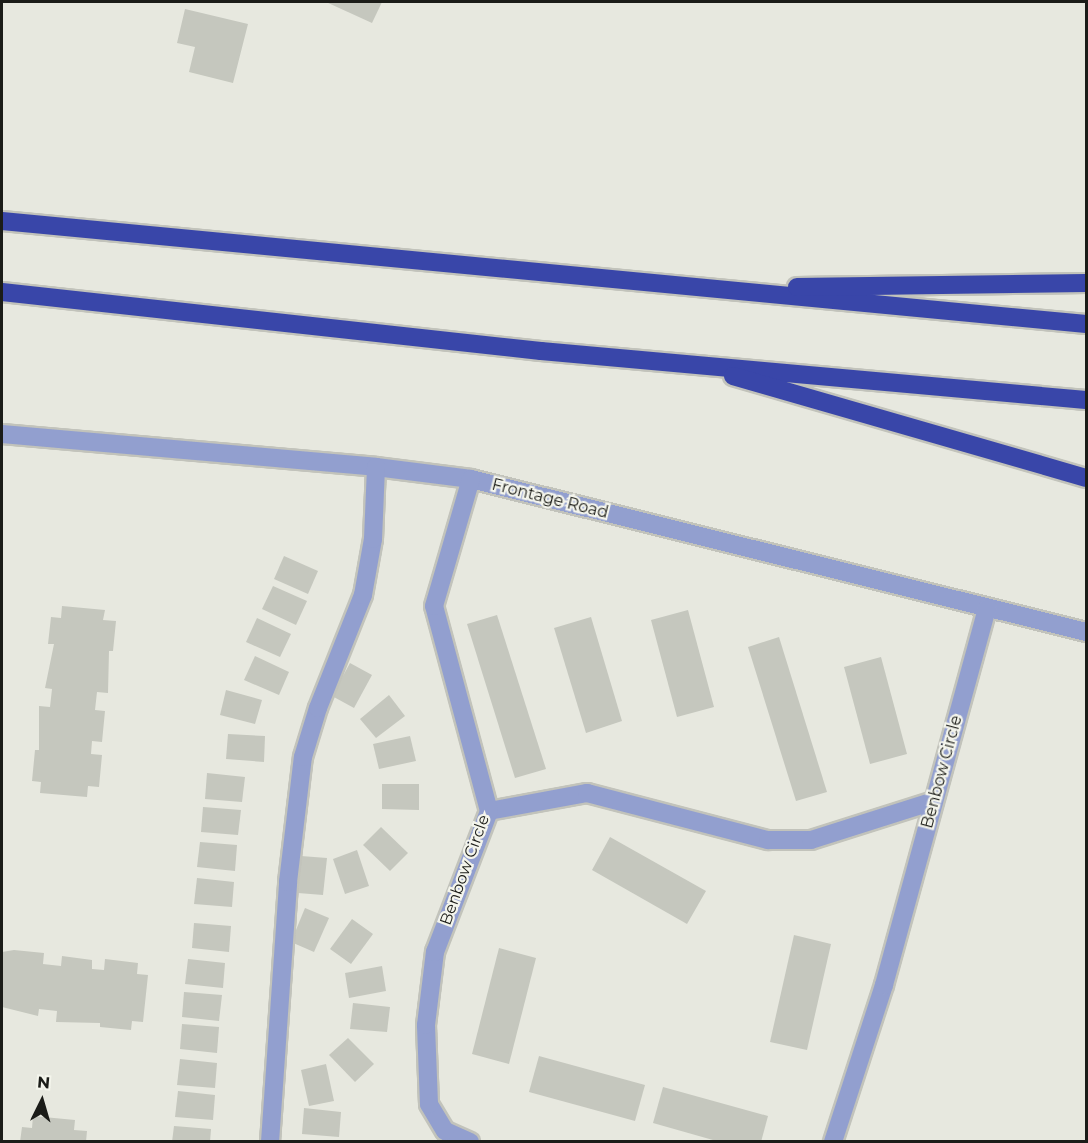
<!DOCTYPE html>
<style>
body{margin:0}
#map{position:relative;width:1088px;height:1143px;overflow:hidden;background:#e7e8df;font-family:Montserrat,sans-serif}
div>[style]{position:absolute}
.building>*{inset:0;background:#c5c7be}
.roads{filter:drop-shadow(2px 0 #c2c3bb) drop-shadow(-2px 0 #c2c3bb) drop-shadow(0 2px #c2c3bb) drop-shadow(0 -2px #c2c3bb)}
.street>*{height:18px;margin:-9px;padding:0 9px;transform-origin:9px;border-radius:9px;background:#929fcf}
.highway>*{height:18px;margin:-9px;padding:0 9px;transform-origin:9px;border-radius:9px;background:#3946a9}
span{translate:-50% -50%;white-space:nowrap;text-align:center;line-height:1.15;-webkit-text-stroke:4.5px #f4f5ec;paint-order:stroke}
.street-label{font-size:16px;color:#1b1c18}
.frame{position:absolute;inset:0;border:3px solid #1b1c18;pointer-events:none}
.north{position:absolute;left:12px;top:1071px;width:60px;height:60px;-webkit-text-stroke:4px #f4f5ec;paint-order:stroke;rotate:5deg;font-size:16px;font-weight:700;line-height:24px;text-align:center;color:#1b1c18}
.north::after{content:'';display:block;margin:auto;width:21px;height:27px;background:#1b1c18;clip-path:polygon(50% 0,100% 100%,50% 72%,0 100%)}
</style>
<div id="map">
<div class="building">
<div style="clip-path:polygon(326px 2px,382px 2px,372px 23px)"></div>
<div style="clip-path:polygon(185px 9px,248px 24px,233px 83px,189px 72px,195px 47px,177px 43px)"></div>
<div style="clip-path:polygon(284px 556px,318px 571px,308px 594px,274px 579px)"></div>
<div style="clip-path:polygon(273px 586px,307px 601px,296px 625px,262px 609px)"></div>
<div style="clip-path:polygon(62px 606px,105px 610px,103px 620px,116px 621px,113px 651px,109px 651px,108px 693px,97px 692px,95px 710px,105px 711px,102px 742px,92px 741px,91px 754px,102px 755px,99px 787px,88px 786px,87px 797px,40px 793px,41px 782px,32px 781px,35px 750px,39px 750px,39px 706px,50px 707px,52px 689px,45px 688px,54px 644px,48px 644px,51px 617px,61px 618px)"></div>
<div style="clip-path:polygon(688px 610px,714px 707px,677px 717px,651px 620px)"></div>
<div style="clip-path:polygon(497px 615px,546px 769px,515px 778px,467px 624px)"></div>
<div style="clip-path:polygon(591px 617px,622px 721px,586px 733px,554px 628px)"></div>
<div style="clip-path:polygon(257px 618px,291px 634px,280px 657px,246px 642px)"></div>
<div style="clip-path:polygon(779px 637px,827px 792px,796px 801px,748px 647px)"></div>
<div style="clip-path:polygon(255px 656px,289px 672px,279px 695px,244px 680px)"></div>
<div style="clip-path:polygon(881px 657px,907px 754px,870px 764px,844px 667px)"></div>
<div style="clip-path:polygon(350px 663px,372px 675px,354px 708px,332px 696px)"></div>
<div style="clip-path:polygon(226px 690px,262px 700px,255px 724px,220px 715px)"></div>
<div style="clip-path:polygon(389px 695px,405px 716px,376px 738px,360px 719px)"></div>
<div style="clip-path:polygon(228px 734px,265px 736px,264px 762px,226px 759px)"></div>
<div style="clip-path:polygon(410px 736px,416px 761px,379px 769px,373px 744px)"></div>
<div style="clip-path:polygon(207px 773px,245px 777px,242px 802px,205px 799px)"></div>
<div style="clip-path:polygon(382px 784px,419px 784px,419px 810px,382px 809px)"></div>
<div style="clip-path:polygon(203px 807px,241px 810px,238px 835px,201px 832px)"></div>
<div style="clip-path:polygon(381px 827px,408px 853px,390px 871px,363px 845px)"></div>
<div style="clip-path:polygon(610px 837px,706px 891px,687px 924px,592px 870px)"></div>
<div style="clip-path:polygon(200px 842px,237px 845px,235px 871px,197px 867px)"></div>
<div style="clip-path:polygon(357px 850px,369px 886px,345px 894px,333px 859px)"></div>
<div style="clip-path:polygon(301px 856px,327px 858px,323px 895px,298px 893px)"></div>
<div style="clip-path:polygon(197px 878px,234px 882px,232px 907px,194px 904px)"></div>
<div style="clip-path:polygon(305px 908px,329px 918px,314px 952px,291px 942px)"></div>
<div style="clip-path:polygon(352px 919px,373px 934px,351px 964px,330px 949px)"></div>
<div style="clip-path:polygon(194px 923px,231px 926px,229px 952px,192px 948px)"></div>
<div style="clip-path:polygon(794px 935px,831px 944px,807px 1050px,770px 1042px)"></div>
<div style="clip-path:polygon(499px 948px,536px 958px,509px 1064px,472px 1054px)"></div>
<div style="clip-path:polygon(14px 950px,44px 953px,43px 964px,61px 966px,62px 956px,92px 960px,92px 969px,104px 970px,105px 959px,138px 963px,137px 974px,148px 975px,143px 1022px,132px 1021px,131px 1030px,100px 1027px,100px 1023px,56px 1022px,57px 1011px,39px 1009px,38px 1016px,2px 1007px,2px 952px)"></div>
<div style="clip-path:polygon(188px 959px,225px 963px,223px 988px,185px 984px)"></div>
<div style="clip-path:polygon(382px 966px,386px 991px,349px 998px,345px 973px)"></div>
<div style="clip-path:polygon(184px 992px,222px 995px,219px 1021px,182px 1017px)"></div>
<div style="clip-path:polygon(353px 1003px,390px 1007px,387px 1032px,350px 1029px)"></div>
<div style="clip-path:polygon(182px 1024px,219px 1027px,217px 1053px,180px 1049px)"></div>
<div style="clip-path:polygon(348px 1038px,374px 1064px,355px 1082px,329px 1055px)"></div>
<div style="clip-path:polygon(539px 1056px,645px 1085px,635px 1121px,529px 1092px)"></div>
<div style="clip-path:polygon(180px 1059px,217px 1063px,215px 1088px,177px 1085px)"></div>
<div style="clip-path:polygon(326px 1064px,334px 1101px,309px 1106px,301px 1070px)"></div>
<div style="clip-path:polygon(663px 1087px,768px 1116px,761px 1142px,720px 1142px,653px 1123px)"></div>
<div style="clip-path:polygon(178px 1091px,215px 1095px,213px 1120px,175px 1117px)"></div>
<div style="clip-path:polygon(304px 1108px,341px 1112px,339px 1137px,302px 1134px)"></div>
<div style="clip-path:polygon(33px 1116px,75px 1120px,74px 1130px,87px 1131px,86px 1142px,20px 1142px,22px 1127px,32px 1128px)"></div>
<div style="clip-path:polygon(174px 1126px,211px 1129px,210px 1142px,172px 1142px)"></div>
</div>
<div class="roads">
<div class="street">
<div style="left:2px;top:434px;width:375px;rotate:5deg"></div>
<div style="left:376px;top:467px;width:96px;rotate:7.2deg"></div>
<div style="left:471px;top:479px;width:634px;rotate:13.97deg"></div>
<div style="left:489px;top:811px;width:100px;rotate:-10.4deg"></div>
<div style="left:587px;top:793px;width:187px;rotate:14.6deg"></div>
<div style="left:768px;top:840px;width:43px"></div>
<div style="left:811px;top:840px;width:129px;rotate:-17.6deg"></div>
<div style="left:270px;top:1142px;width:261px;rotate:-86deg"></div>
<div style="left:288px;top:882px;width:126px;rotate:-83.2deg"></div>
<div style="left:303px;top:757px;width:51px;rotate:-73deg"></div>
<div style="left:318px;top:708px;width:122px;rotate:-68.3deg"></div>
<div style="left:363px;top:595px;width:57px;rotate:-79.9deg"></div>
<div style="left:373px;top:539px;width:72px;rotate:-87.6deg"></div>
<div style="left:470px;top:1142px;width:27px;rotate:-156deg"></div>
<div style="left:445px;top:1131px;width:31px;rotate:-121deg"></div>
<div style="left:429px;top:1104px;width:79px;rotate:-92.2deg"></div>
<div style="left:426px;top:1025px;width:74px;rotate:-83deg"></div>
<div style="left:435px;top:952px;width:151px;rotate:-69deg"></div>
<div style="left:489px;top:811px;width:212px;rotate:-105deg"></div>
<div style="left:434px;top:606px;width:132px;rotate:-73.8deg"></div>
<div style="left:833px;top:1142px;width:165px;rotate:-72deg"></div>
<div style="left:884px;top:985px;width:391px;rotate:-74.7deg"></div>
</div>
<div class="highway">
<div style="left:2px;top:221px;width:1089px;rotate:5.43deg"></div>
<div style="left:797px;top:287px;width:289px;rotate:-0.8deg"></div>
<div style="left:2px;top:292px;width:542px;rotate:6.25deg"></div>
<div style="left:541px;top:351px;width:547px;rotate:5.14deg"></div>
<div style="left:733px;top:376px;width:367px;rotate:16.1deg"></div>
</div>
</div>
<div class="street-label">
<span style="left:550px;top:499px;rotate:14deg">Frontage Road</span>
<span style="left:942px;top:772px;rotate:-75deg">Benbow Circle</span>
<span style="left:465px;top:870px;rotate:-70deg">Benbow Circle</span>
</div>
<div class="frame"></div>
<div class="north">N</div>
</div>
